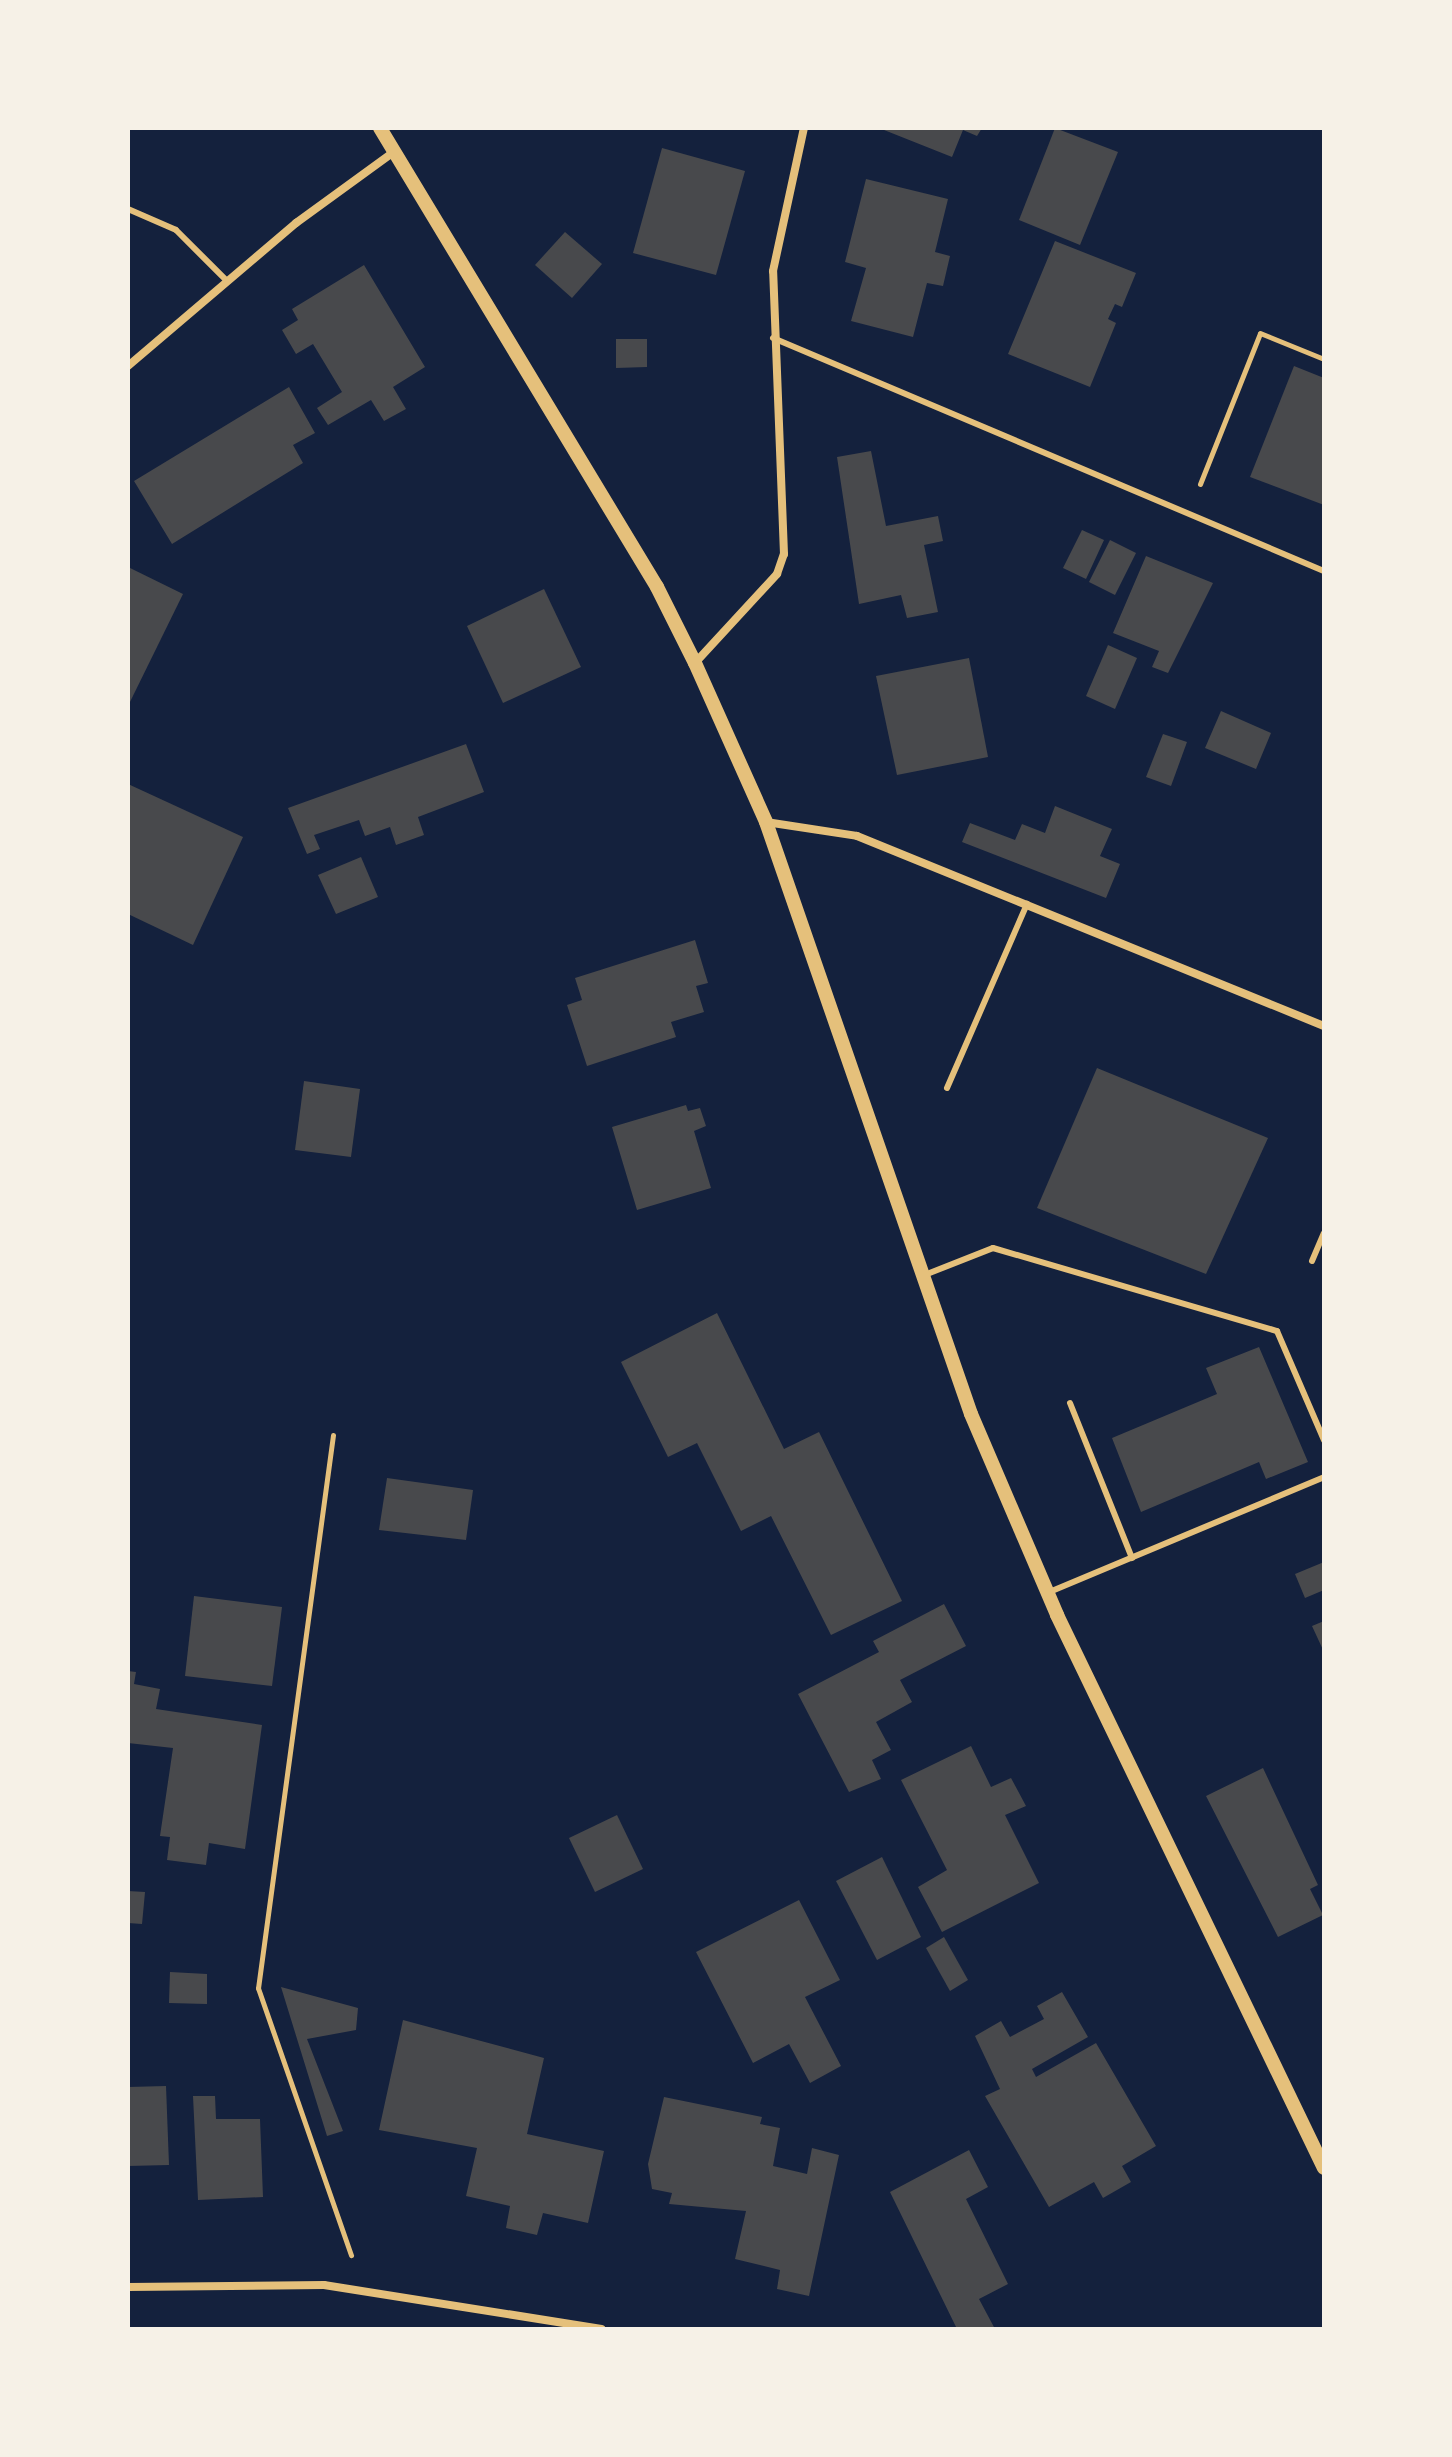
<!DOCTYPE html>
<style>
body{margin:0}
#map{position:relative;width:1452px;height:2457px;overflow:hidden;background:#14213d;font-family:"Noto Serif",serif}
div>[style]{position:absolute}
.building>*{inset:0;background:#48494c}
.path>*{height:5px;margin:-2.5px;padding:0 2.5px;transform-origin:2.5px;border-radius:2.5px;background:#e5c07b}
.service>*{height:6px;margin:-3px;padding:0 3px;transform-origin:3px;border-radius:3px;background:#e5c07b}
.minor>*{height:8px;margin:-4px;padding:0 4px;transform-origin:4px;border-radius:4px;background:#e5c07b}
.tertiary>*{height:14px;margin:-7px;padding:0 7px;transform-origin:7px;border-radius:7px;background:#e5c07b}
span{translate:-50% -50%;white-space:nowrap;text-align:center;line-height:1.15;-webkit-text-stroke:8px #f6f1e7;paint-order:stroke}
.frame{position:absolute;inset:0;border:130px solid #f6f1e7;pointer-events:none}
</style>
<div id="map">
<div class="building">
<div style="clip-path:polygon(879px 128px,982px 128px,977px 136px,963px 130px,952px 157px)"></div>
<div style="clip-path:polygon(1055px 128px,1118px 152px,1080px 245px,1019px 220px)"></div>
<div style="clip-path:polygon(662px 148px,745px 171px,716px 275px,633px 253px)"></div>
<div style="clip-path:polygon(866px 179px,948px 199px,935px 252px,950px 256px,943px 286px,927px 283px,913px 337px,851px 321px,866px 268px,845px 262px)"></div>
<div style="clip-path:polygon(565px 232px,602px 264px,572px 298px,535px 265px)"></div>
<div style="clip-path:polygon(1055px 241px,1136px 273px,1122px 307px,1115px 304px,1108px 319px,1116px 323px,1090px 387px,1008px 354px)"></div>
<div style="clip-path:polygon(364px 265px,425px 367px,393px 387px,406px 409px,384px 421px,371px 400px,328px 425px,317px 408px,342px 392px,313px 344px,296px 354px,282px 330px,298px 320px,292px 309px)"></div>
<div style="clip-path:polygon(616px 339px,647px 339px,647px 367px,616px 368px)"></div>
<div style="clip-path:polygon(1294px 366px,1324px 378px,1324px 505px,1250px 477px)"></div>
<div style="clip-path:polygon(289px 387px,315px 433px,293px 445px,303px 463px,172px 544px,134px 481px)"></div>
<div style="clip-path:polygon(871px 451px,886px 526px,938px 516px,943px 541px,924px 545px,938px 612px,907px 618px,901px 595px,859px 604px,837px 457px)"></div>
<div style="clip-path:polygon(1082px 530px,1104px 540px,1086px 579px,1063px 568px)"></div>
<div style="clip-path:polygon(1110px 540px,1136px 553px,1115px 595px,1089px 582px)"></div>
<div style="clip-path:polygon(1146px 556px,1213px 583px,1168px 673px,1152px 667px,1159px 651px,1113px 633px)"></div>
<div style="clip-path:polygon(128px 567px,183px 594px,128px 706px)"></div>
<div style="clip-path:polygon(544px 589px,581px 667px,503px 703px,467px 626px)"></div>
<div style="clip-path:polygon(1108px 645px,1137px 658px,1115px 709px,1086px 696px)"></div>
<div style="clip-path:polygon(969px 658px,988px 757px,897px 775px,876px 676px)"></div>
<div style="clip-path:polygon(1221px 711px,1271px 733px,1256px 769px,1205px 748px)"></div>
<div style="clip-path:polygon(1163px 734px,1187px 742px,1171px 786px,1146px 777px)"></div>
<div style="clip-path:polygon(466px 744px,484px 792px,418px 817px,424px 835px,396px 845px,390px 827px,365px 836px,359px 820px,314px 835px,320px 849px,307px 854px,288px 808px)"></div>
<div style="clip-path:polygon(128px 784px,243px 837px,193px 945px,128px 914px)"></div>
<div style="clip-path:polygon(1055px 806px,1112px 829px,1100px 856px,1120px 864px,1106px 898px,962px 842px,970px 823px,1015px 840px,1022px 824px,1045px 833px)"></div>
<div style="clip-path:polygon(361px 857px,378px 897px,336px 914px,318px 875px)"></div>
<div style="clip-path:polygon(695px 940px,708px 983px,696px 986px,704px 1012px,671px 1022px,676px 1037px,587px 1066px,567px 1005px,582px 1000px,575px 978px)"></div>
<div style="clip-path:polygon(1097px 1068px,1268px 1138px,1206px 1274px,1037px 1208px)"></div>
<div style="clip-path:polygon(304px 1081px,360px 1089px,351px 1157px,295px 1150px)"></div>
<div style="clip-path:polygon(686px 1105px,688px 1111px,700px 1108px,706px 1126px,694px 1131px,711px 1188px,637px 1210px,612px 1127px)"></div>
<div style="clip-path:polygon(717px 1313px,784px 1449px,819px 1432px,902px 1601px,831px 1635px,771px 1516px,741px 1531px,697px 1443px,668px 1457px,621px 1362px)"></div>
<div style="clip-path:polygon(1259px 1347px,1308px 1462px,1266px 1479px,1259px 1462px,1141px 1512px,1112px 1438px,1217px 1394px,1206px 1368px)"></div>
<div style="clip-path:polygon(387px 1478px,473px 1490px,466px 1540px,379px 1530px)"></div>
<div style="clip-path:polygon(1324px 1562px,1324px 1590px,1305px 1598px,1295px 1574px)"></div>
<div style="clip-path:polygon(194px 1596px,282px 1607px,272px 1686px,185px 1676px)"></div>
<div style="clip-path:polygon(944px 1604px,966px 1646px,900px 1680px,912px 1702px,876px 1722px,891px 1750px,872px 1760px,881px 1779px,849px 1792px,798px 1694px,879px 1652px,873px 1641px)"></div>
<div style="clip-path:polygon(1324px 1621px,1324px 1652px,1312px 1626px)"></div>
<div style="clip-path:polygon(128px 1671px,136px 1672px,134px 1684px,160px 1689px,156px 1709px,262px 1725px,245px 1849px,209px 1843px,206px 1865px,167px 1860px,170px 1837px,160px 1836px,173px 1748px,128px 1743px)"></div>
<div style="clip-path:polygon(971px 1746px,991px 1787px,1011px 1778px,1026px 1806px,1005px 1815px,1039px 1883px,942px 1932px,918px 1887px,947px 1870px,901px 1780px)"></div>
<div style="clip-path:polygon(1263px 1768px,1318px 1885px,1310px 1889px,1323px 1915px,1278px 1937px,1206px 1796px)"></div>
<div style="clip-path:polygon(617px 1815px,643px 1869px,595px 1892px,569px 1838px)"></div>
<div style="clip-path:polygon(882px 1857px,921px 1937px,877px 1960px,836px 1881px)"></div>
<div style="clip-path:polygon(128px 1891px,145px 1892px,142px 1924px,128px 1923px)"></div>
<div style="clip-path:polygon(799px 1900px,840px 1980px,805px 1997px,841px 2066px,810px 2083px,789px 2044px,753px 2063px,696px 1952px)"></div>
<div style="clip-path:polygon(944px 1937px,968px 1980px,950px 1991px,926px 1948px)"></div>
<div style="clip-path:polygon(170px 1972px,207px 1974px,207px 2004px,169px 2003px)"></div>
<div style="clip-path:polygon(281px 1987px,358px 2008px,356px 2030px,307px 2039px,343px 2131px,327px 2136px)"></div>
<div style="clip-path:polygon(1062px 1992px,1088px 2037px,1032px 2069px,1036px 2077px,1096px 2043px,1156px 2146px,1122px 2166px,1131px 2182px,1103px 2198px,1094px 2182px,1049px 2207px,985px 2096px,1000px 2089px,975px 2036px,1001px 2021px,1010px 2037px,1044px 2019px,1037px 2006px)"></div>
<div style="clip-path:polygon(403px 2020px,544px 2058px,527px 2134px,604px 2151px,588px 2223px,543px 2213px,537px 2235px,506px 2228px,510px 2206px,466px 2196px,477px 2148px,379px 2130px)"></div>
<div style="clip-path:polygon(166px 2086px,169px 2165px,128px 2166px,128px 2087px)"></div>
<div style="clip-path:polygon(193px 2096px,215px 2096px,216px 2119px,260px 2119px,263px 2197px,198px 2200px)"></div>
<div style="clip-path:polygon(664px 2097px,762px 2117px,760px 2124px,780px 2128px,773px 2166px,807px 2174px,812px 2148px,839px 2155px,809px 2296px,777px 2289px,780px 2270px,735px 2259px,746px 2211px,669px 2204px,672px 2193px,652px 2189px,648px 2164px)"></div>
<div style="clip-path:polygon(969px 2150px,988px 2187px,966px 2199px,1008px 2284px,979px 2299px,995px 2329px,957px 2329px,890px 2192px)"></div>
</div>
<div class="path">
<div style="left:1200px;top:484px;width:162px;rotate:-68.3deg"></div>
<div style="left:1260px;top:333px;width:69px;rotate:22.1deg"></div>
<div style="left:333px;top:1435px;width:558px;rotate:97.72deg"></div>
<div style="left:258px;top:1988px;width:283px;rotate:70.8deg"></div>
</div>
<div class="service">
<div style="left:128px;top:209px;width:52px;rotate:23.6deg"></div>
<div style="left:176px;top:230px;width:72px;rotate:45deg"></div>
<div style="left:773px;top:338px;width:598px;rotate:22.92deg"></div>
<div style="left:947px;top:1088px;width:201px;rotate:-66.5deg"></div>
<div style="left:1312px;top:1261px;width:30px;rotate:-67deg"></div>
<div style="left:922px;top:1276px;width:76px;rotate:-21.5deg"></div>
<div style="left:993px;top:1248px;width:296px;rotate:16.3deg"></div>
<div style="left:1277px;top:1331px;width:119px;rotate:66.7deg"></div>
<div style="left:1070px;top:1403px;width:167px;rotate:68.2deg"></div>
<div style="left:1047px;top:1593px;width:300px;rotate:-22.7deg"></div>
</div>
<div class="minor">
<div style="left:128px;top:366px;width:221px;rotate:-40.4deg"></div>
<div style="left:296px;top:223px;width:122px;rotate:-36deg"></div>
<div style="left:695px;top:663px;width:121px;rotate:-47.3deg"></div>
<div style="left:777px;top:574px;width:21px;rotate:-71deg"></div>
<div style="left:784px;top:554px;width:283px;rotate:-92.2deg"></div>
<div style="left:773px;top:271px;width:146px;rotate:-77.8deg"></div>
<div style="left:766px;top:822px;width:92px;rotate:8.7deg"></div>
<div style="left:857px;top:836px;width:504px;rotate:22.14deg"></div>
<div style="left:128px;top:2287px;width:196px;rotate:-0.6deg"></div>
<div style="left:324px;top:2285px;width:281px;rotate:9deg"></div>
</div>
<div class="tertiary">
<div style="left:380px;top:128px;width:536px;rotate:58.89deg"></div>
<div style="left:657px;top:587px;width:85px;rotate:63.4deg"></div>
<div style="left:695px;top:663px;width:174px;rotate:65.9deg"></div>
<div style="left:766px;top:822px;width:626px;rotate:70.9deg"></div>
<div style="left:971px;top:1414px;width:219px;rotate:66.8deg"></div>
<div style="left:1057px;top:1615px;width:614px;rotate:64.23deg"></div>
</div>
<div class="frame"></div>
</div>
